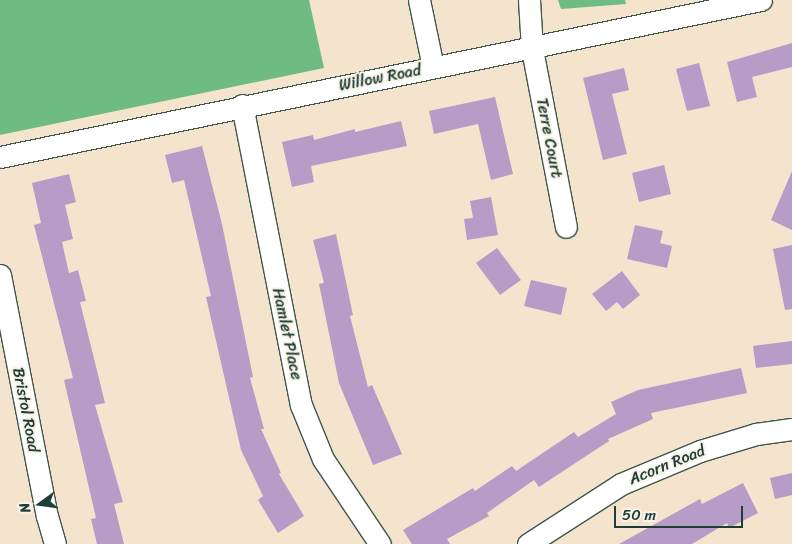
<!DOCTYPE html>
<style>
body{margin:0}
#map{position:relative;width:792px;height:544px;overflow:hidden;background:#f5e4cd;font-family:Sriracha,sans-serif}
div>[style]{position:absolute}
.forest>*{inset:0;background:#6ebb84}
.building>*{inset:0;background:#b59dc7}
.roads{filter:drop-shadow(1px 0 #3f564b) drop-shadow(-1px 0 #3f564b) drop-shadow(0 1px #3f564b) drop-shadow(0 -1px #3f564b)}
.minor>*{height:21px;margin:-10.5px;padding:0 10.5px;transform-origin:10.5px;border-radius:10.5px;background:#fff}
span{translate:-50% -50%;white-space:nowrap;text-align:center;line-height:1.15;-webkit-text-stroke:4px #f7f3e8;paint-order:stroke}
.street-label{font-size:16px;color:#1f3d34}
.north{position:absolute;left:15px;top:479px;width:50px;height:50px;-webkit-text-stroke:4px #f7f3e8;paint-order:stroke;rotate:256deg;font-size:14px;font-weight:700;line-height:20px;text-align:center;color:#1f3d34}
.north::after{content:'';display:block;margin:auto;width:18px;height:22px;background:#1f3d34;clip-path:polygon(50% 0,100% 100%,50% 72%,0 100%)}
.scale{position:absolute;left:614px;top:506px;width:129px;height:22px;box-sizing:border-box;border:2px solid #1f3d34;border-top:0;padding-left:6px;font-size:15px;line-height:18px;white-space:nowrap;color:#1f3d34;-webkit-text-stroke:4px #f7f3e8;paint-order:stroke}
</style>
<div id="map">
<div class="forest">
<div style="clip-path:polygon(0 0,309px 0,324px 68px,0 135px)"></div>
<div style="clip-path:polygon(558px 0,625px 0,626px 4px,561px 9px)"></div>
</div>
<div class="building">
<div style="clip-path:polygon(792px 43px,792px 67px,752px 77px,757px 97px,737px 102px,727px 62px)"></div>
<div style="clip-path:polygon(699px 63px,710px 106px,687px 111px,676px 69px)"></div>
<div style="clip-path:polygon(624px 68px,629px 90px,612px 94px,627px 154px,603px 160px,583px 78px)"></div>
<div style="clip-path:polygon(495px 97px,513px 174px,491px 180px,478px 124px,434px 134px,429px 111px)"></div>
<div style="clip-path:polygon(401px 121px,407px 146px,311px 166px,314px 182px,292px 187px,282px 142px,313px 135px,314px 140px,355px 129px,355px 132px)"></div>
<div style="clip-path:polygon(202px 146px,222px 224px,253px 377px,250px 378px,264px 429px,261px 429px,281px 473px,279px 474px,304px 516px,278px 533px,258px 500px,263px 496px,241px 450px,206px 297px,211px 296px,184px 180px,172px 183px,165px 155px)"></div>
<div style="clip-path:polygon(664px 165px,671px 194px,639px 202px,632px 173px)"></div>
<div style="clip-path:polygon(792px 171px,792px 230px,771px 220px)"></div>
<div style="clip-path:polygon(69px 174px,76px 202px,65px 205px,73px 239px,62px 242px,69px 273px,78px 270px,86px 301px,80px 302px,105px 403px,95px 405px,123px 502px,114px 504px,124px 544px,97px 544px,91px 519px,96px 518px,64px 380px,73px 378px,34px 225px,41px 223px,32px 183px)"></div>
<div style="clip-path:polygon(491px 197px,498px 235px,467px 240px,464px 219px,473px 218px,470px 201px)"></div>
<div style="clip-path:polygon(635px 225px,663px 231px,660px 243px,672px 246px,667px 268px,627px 259px)"></div>
<div style="clip-path:polygon(336px 234px,353px 315px,350px 316px,368px 387px,372px 385px,402px 454px,373px 465px,339px 383px,319px 284px,324px 283px,313px 240px)"></div>
<div style="clip-path:polygon(792px 245px,792px 309px,785px 310px,773px 249px)"></div>
<div style="clip-path:polygon(497px 248px,521px 280px,500px 295px,476px 263px)"></div>
<div style="clip-path:polygon(622px 271px,640px 295px,623px 309px,617px 302px,606px 311px,592px 294px)"></div>
<div style="clip-path:polygon(531px 280px,567px 288px,561px 315px,524px 306px)"></div>
<div style="clip-path:polygon(792px 341px,792px 364px,756px 368px,753px 346px)"></div>
<div style="clip-path:polygon(741px 368px,747px 393px,651px 413px,653px 419px,608px 439px,609px 441px,539px 487px,534px 480px,487px 513px,489px 516px,447px 539px,450px 544px,412px 544px,403px 530px,473px 488px,475px 491px,512px 466px,516px 471px,574px 432px,578px 437px,616px 414px,611px 402px,638px 390px)"></div>
<div style="clip-path:polygon(792px 473px,792px 495px,775px 499px,770px 478px)"></div>
<div style="clip-path:polygon(743px 483px,758px 513px,729px 528px,727px 523px,692px 544px,619px 544px,700px 499px,702px 504px)"></div>
</div>
<div class="roads">
<div class="minor">
<div style="left:419px;top:0;width:68px;rotate:78.2deg"></div>
<div style="left:529px;top:0;width:49px;rotate:86.5deg"></div>
<div style="left:532px;top:49px;width:181px;rotate:79.2deg"></div>
<div style="left:242px;top:105px;width:306px;rotate:78.9deg"></div>
<div style="left:301px;top:405px;width:58px;rotate:67.8deg"></div>
<div style="left:323px;top:459px;width:102px;rotate:56.2deg"></div>
<div style="left:0;top:157px;width:777px;rotate:-11.66deg"></div>
<div style="left:0;top:275px;width:246px;rotate:79deg"></div>
<div style="left:47px;top:516px;width:29px;rotate:74deg"></div>
<div style="left:528px;top:544px;width:111px;rotate:-32.8deg"></div>
<div style="left:621px;top:484px;width:86px;rotate:-22.7deg"></div>
<div style="left:700px;top:451px;width:59px;rotate:-16.9deg"></div>
<div style="left:756px;top:434px;width:36px;rotate:-8deg"></div>
</div>
</div>
<div class="street-label">
<span style="left:380px;top:78px;rotate:-11deg">Willow Road</span>
<span style="left:549px;top:138px;rotate:79deg">Terre Court</span>
<span style="left:287px;top:334px;rotate:78deg">Hamlet Place</span>
<span style="left:26px;top:410px;rotate:79deg">Bristol Road</span>
<span style="left:667px;top:465px;rotate:-22deg">Acorn Road</span>
</div>
<div class="north">N</div>
<div class="scale">50 m</div>
</div>
